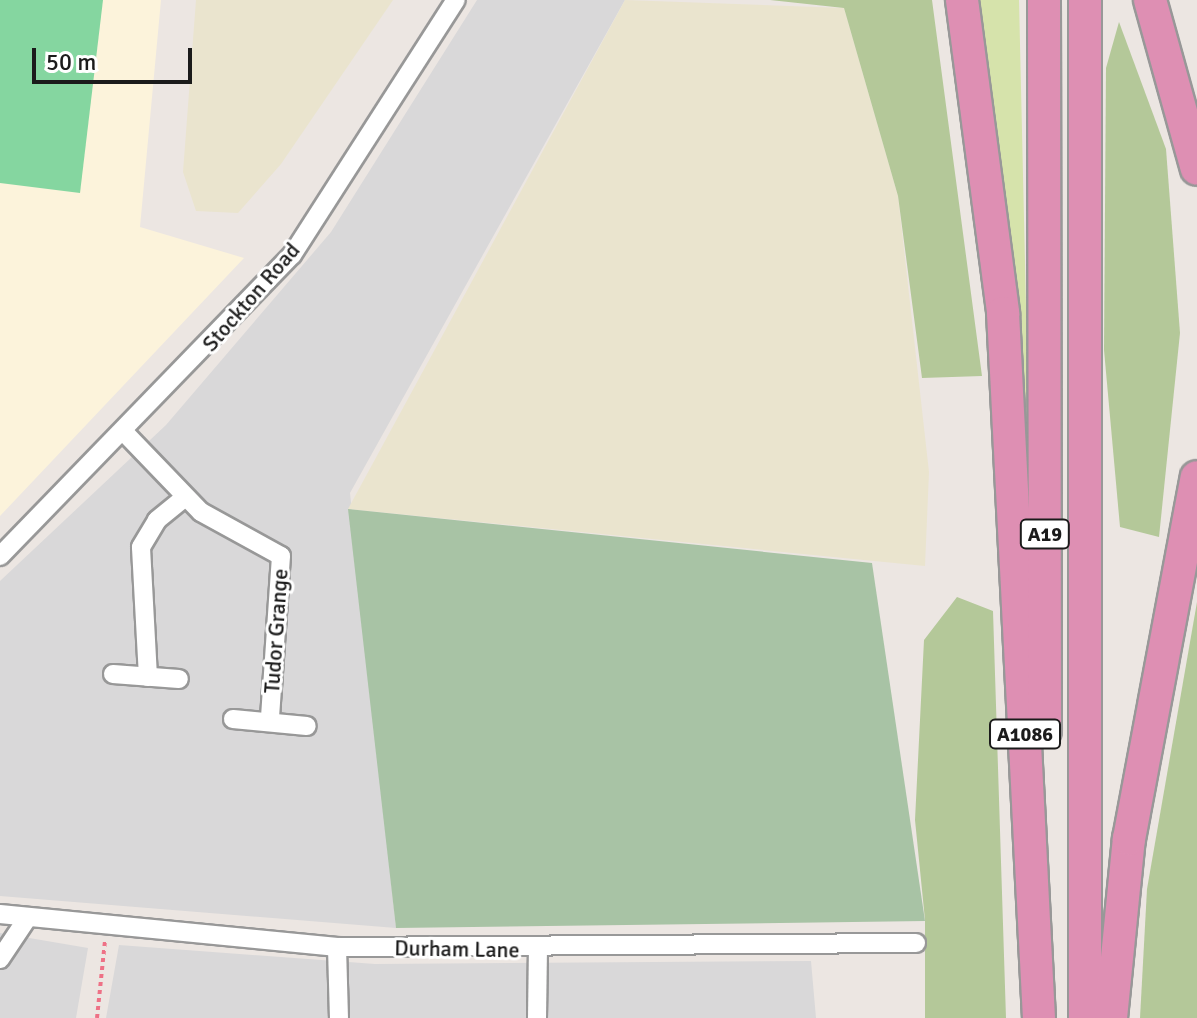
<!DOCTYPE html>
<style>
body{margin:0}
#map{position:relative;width:1197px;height:1018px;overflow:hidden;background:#ece6e2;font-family:Signika,sans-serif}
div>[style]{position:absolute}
.residential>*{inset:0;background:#d9d8d9}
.education>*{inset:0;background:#fcf3db}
.farmland>*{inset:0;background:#eae4ce}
.grass>*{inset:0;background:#d6e3ab}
.forest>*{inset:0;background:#b4c899}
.cemetery>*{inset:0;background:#a8c3a5}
.pitch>*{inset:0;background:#85d6a0}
.path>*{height:4px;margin-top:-2px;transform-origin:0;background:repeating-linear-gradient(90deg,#ee7186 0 4px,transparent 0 8px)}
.roads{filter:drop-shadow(2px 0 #989898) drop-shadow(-2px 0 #989898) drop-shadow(0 2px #989898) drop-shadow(0 -2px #989898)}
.street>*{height:18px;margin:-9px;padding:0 9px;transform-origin:9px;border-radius:9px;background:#fff}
.highway>*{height:32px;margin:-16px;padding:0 16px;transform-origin:16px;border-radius:16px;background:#de8fb3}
span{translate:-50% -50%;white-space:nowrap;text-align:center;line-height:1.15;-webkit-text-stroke:6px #fff;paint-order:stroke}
.shield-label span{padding:2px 6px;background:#fff;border:2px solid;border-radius:6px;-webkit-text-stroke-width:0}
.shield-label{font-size:20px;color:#1b1b1b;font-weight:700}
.street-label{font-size:22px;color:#1b1b1b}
.scale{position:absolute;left:32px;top:48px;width:160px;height:36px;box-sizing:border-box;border:4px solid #1b1b1b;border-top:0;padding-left:10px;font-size:24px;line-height:28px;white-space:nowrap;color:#1b1b1b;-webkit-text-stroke:6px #fff;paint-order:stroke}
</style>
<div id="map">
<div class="residential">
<div style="clip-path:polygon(477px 0,625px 0,350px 493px,396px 928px,0 896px,0 581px,166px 425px,331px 232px)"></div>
<div style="clip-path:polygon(0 933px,88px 948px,76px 1018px,0 1018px)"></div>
<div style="clip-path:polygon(119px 945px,375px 964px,811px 961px,816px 1018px,106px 1018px)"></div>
</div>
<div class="education">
<div style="clip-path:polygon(0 0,161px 0,140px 227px,244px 258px,0 516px)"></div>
</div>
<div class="farmland">
<div style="clip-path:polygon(196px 0,393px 0,281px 164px,238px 213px,196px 211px,183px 172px)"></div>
<div style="clip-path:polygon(625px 0,844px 8px,898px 196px,929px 472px,925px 566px,348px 509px)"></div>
</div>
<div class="grass">
<div style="clip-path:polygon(975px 0,1019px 0,1029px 437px,1022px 436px,1004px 197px)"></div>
</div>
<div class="forest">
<div style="clip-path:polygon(770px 0,932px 0,982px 376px,922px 378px,898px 196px,844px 8px)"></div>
<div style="clip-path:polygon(1119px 22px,1166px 149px,1180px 333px,1159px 537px,1120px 527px,1104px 350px,1106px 68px)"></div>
<div style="clip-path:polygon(957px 597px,993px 611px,1006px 1018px,925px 1018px,925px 920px,915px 820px,924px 640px)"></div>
<div style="clip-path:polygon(1197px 602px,1197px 1018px,1140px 1018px,1147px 889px)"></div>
</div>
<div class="cemetery">
<div style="clip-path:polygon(348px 509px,872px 563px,925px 921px,396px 928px)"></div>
</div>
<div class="pitch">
<div style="clip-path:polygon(0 0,103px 0,80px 193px,0 183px)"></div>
</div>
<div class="path">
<div style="left:97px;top:1018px;width:77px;rotate:-84.1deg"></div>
</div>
<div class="roads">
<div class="street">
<div style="left:123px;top:431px;width:112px;rotate:46.1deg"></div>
<div style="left:201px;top:512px;width:91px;rotate:28.8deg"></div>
<div style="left:281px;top:556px;width:163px;rotate:93.9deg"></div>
<div style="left:0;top:556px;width:419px;rotate:-45.9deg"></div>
<div style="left:292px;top:255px;width:303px;rotate:-57.3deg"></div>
<div style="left:113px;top:674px;width:66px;rotate:4.3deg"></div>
<div style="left:148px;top:677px;width:130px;rotate:-93.1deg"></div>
<div style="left:141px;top:547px;width:31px;rotate:-59deg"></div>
<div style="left:157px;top:520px;width:36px;rotate:-39deg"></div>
<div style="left:233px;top:719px;width:74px;rotate:5.4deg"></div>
<div style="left:0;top:914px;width:339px;rotate:5.6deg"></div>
<div style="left:337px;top:947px;width:579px;rotate:-0.4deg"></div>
<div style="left:337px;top:947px;width:71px;rotate:88.4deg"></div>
<div style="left:0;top:959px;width:47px;rotate:-56.3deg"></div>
<div style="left:537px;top:1018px;width:68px;rotate:-89.2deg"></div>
</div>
<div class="highway">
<div style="left:962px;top:0;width:316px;rotate:82.5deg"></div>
<div style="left:1003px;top:313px;width:706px;rotate:87.08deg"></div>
<div style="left:1044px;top:0;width:731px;rotate:89.92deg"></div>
<div style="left:1150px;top:0;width:175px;rotate:74.5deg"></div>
<div style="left:1085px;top:1018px;width:1018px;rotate:-90deg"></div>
<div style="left:1111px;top:1018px;width:180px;rotate:-84.3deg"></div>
<div style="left:1129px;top:839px;width:368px;rotate:-79.4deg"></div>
</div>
</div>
<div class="shield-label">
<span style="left:1045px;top:534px">A19</span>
<span style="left:1025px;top:734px">A1086</span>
</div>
<div class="street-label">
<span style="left:251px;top:297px;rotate:-49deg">Stockton Road</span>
<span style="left:276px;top:631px;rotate:-86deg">Tudor Grange</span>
<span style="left:457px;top:949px;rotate:1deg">Durham Lane</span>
</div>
<div class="scale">50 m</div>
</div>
